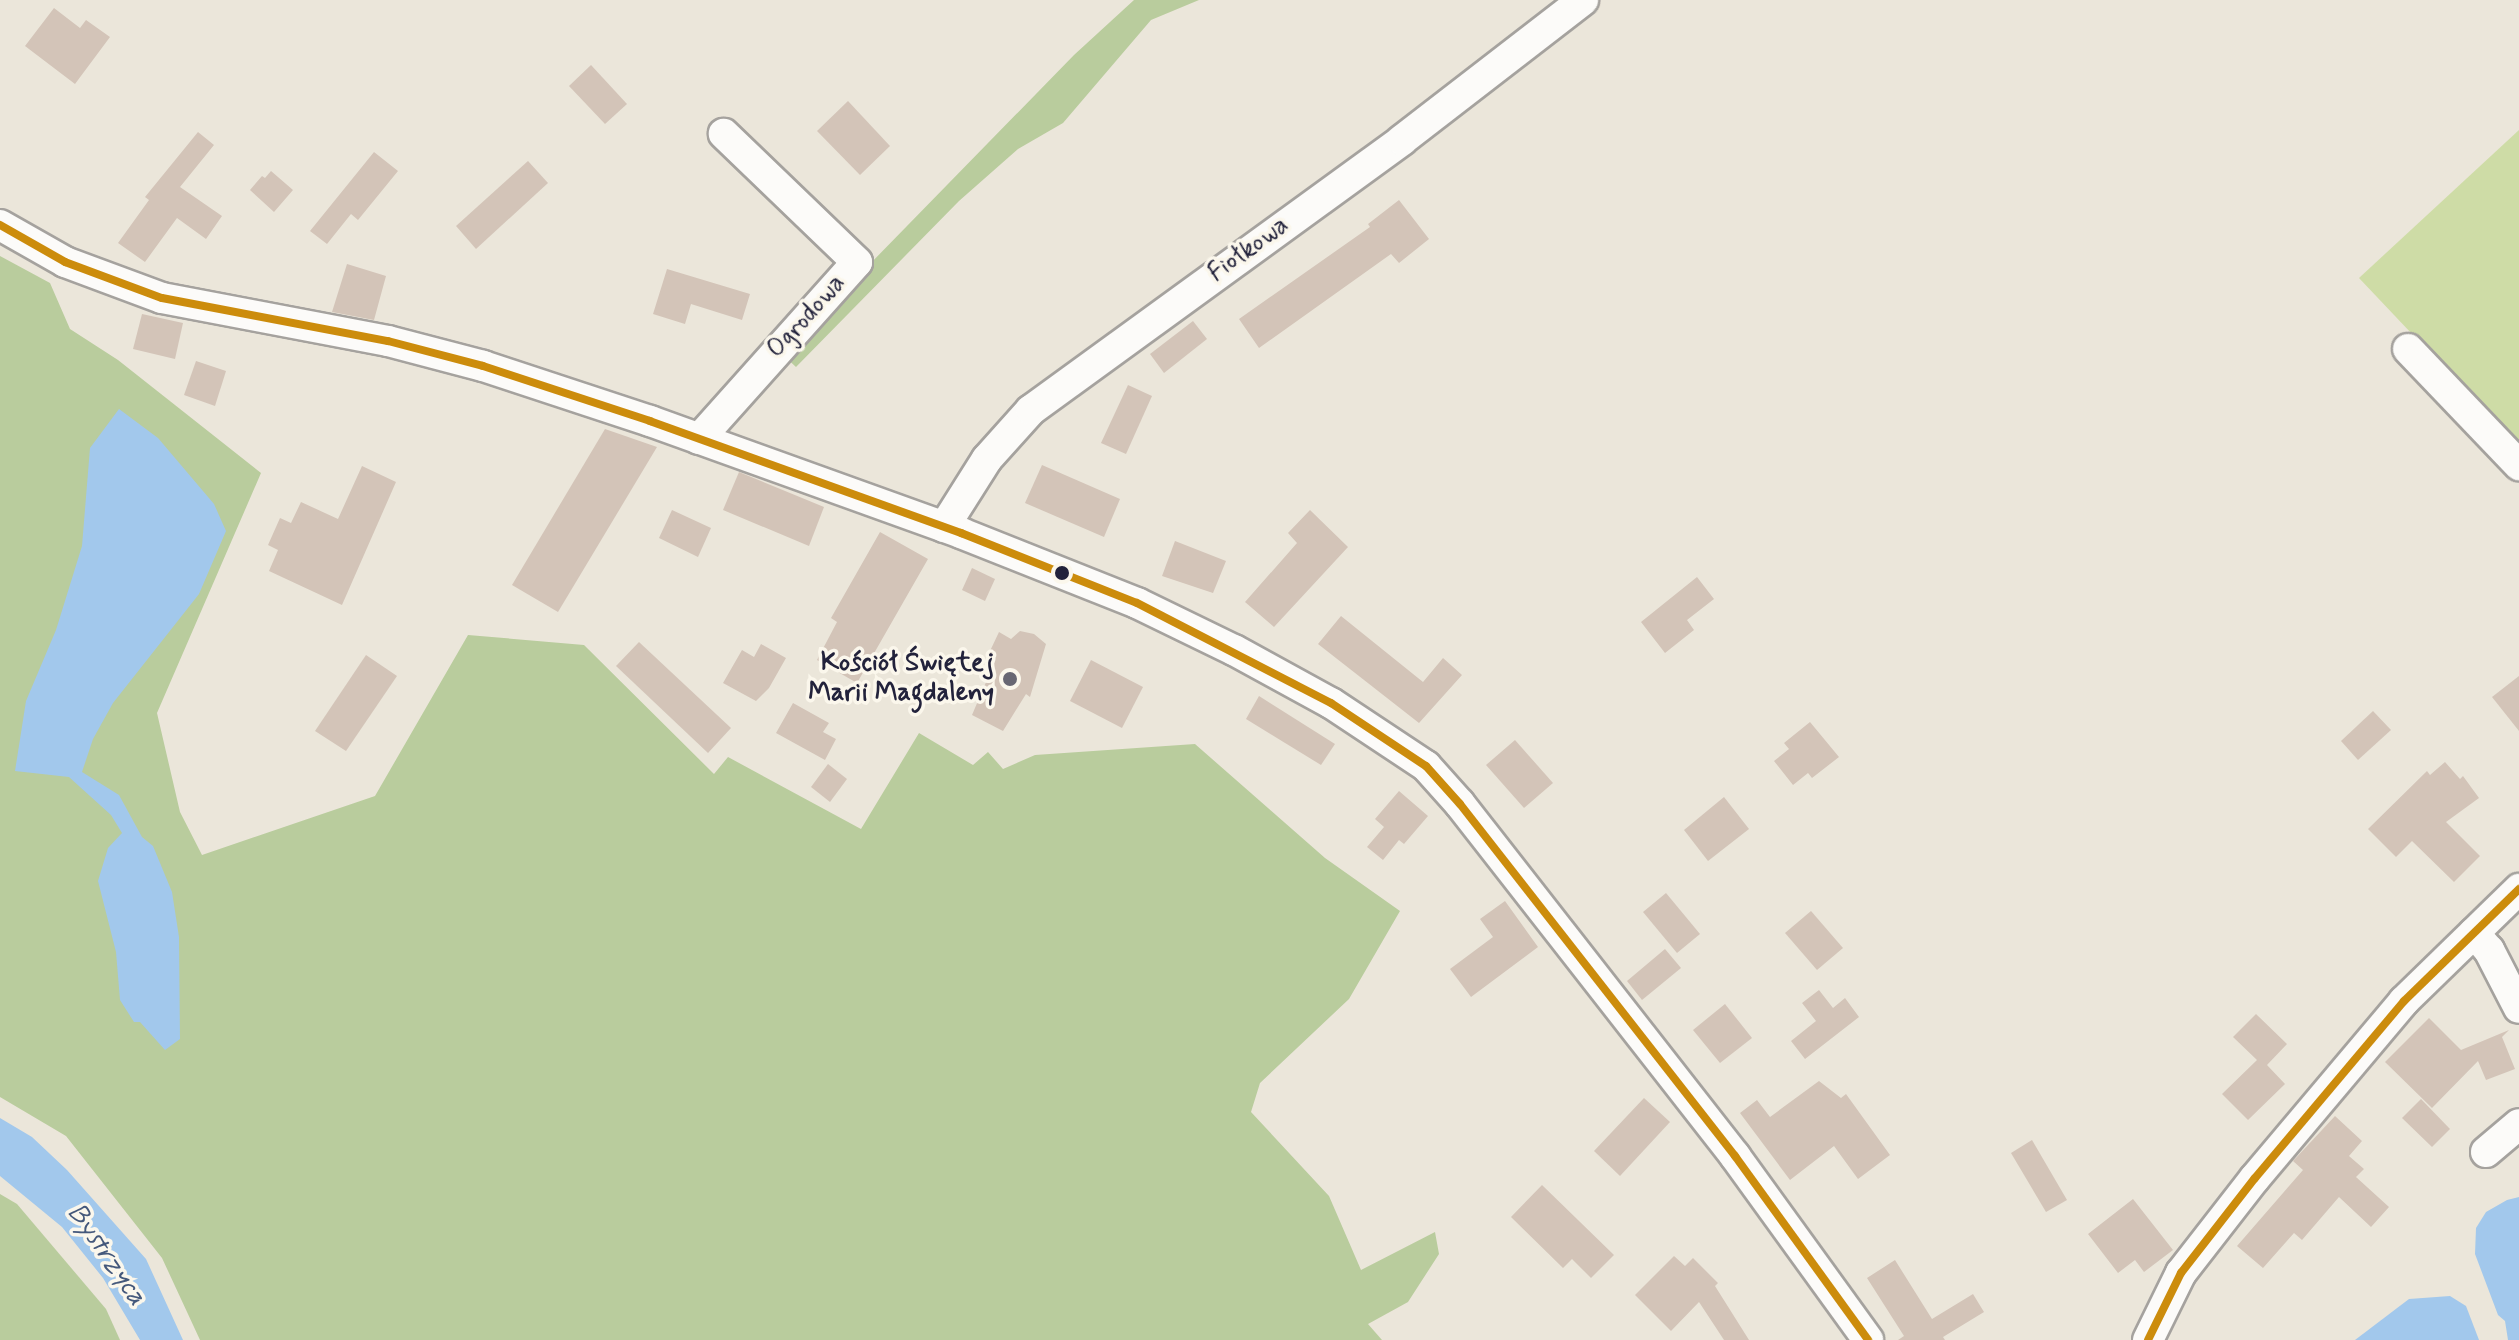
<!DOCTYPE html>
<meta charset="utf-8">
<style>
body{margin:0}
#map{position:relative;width:2519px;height:1340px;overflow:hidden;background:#ebe6da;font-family:Mynerve,sans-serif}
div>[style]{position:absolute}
.green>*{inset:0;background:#cedca6}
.forest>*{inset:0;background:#b9cc9d}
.water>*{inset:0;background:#a2c8ec}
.building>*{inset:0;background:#d3c4b8}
.roads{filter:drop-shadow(2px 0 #a5a29e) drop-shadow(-2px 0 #a5a29e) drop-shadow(0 2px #a5a29e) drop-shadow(0 -2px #a5a29e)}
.minor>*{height:30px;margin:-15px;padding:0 15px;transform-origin:15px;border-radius:15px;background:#fcfbf9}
.bus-1>*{height:8px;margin:-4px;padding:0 4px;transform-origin:4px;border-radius:4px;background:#cc8c0c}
.dots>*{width:22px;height:22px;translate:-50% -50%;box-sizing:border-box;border:4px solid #fbf7ec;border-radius:50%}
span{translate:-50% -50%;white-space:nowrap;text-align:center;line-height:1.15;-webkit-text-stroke:7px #fbf7ec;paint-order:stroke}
.street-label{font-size:26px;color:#22223b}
.poi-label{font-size:26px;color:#22223b;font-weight:700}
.right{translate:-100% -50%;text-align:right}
.water-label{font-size:28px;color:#44587b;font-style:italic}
</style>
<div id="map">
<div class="green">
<div style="clip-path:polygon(2519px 130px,2519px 447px,2359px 278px)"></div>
</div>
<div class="forest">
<div style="clip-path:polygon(1134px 0,1199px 0,1151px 20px,1063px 123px,1018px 149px,959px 201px,796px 367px,782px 354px,1074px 55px)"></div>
<div style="clip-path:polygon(0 256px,50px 283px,70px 329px,118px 360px,261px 473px,157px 713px,180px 812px,202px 855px,375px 796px,468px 635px,584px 645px,714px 774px,728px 757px,861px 829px,919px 733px,973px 765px,988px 752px,1003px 769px,1035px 755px,1195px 744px,1325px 858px,1400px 911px,1349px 999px,1260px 1083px,1251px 1112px,1329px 1196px,1361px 1270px,1435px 1232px,1439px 1254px,1408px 1302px,1368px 1324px,1382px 1340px,200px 1340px,162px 1258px,66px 1136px,0 1097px)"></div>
<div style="clip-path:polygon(0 1194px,17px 1204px,106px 1309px,120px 1340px,0 1340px)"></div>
</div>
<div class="water">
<div style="clip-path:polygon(119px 409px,158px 438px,214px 504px,226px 531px,199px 594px,113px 703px,93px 739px,82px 772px,119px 795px,142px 837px,153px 846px,172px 892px,179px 937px,180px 1039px,165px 1050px,140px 1022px,134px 1022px,120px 1000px,116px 952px,98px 881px,108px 848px,122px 833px,111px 815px,69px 777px,15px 771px,26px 701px,56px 630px,82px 546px,90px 448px)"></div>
<div style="clip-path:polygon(0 1118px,32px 1137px,67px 1170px,146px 1259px,183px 1340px,140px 1340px,103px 1278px,62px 1227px,0 1176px)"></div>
<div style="clip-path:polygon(2519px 1197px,2519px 1340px,2508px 1340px,2505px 1321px,2498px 1315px,2475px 1254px,2476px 1228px,2486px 1212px,2507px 1200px)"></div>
<div style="clip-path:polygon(2450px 1296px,2466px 1306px,2479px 1340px,2355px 1340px,2409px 1299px)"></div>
</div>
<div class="building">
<div style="clip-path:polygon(54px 8px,80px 28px,86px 20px,110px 37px,75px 84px,25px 46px)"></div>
<div style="clip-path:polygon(591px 65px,627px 104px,605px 124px,569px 86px)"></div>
<div style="clip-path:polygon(848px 101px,890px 146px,860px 175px,817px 131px)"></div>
<div style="clip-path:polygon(198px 132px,214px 145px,180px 187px,222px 216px,206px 239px,177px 218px,145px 262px,118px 243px,149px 200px,145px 197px)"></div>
<div style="clip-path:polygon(374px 152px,398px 171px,358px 220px,351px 214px,327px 244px,310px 231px)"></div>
<div style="clip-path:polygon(528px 161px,548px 183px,476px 249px,456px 226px)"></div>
<div style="clip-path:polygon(271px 171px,293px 190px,274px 212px,250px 190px,262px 176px,265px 178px)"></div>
<div style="clip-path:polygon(1399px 200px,1429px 239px,1399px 263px,1391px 254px,1259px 348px,1239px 319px,1370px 227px,1368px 224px)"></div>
<div style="clip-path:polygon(347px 264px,386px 276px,374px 320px,332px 312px)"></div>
<div style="clip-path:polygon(667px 269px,750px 294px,742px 320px,691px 304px,685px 324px,653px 314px)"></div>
<div style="clip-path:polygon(142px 314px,183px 323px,175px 359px,133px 349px)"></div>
<div style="clip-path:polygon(1193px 321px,1207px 339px,1164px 373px,1150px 354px)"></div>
<div style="clip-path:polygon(196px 361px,226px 371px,215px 406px,184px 395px)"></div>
<div style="clip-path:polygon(1128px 385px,1152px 396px,1126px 454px,1101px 443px)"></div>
<div style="clip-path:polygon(605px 429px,657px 447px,558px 612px,512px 585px)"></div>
<div style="clip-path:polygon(1042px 465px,1120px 499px,1104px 537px,1025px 503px)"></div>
<div style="clip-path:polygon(362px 466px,396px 482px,342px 605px,269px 571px,278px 550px,268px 545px,280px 518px,291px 523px,301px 502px,338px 519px)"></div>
<div style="clip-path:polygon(739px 472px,824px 507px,809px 546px,723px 510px)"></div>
<div style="clip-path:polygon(672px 510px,711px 528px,698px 557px,659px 538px)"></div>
<div style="clip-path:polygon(1310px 510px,1348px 547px,1274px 627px,1245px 602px,1297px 543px,1288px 533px)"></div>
<div style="clip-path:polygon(880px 532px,928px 559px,857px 683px,817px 660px,837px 622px,831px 618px)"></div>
<div style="clip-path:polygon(1175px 541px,1226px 561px,1213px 593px,1162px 576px)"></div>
<div style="clip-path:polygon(972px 568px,995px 579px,985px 601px,962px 590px)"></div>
<div style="clip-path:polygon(1697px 577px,1714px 599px,1687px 620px,1694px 630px,1665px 653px,1641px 622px)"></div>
<div style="clip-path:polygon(1341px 616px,1423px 682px,1443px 658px,1462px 675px,1419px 723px,1318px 644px)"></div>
<div style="clip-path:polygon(1020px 631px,1034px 634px,1046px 644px,1030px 697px,1026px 694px,1003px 731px,972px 715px,995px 661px,990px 658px,990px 651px,999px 632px,1011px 639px)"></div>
<div style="clip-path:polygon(639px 642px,731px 728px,708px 753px,616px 666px)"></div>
<div style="clip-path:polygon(761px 644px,786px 658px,769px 688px,756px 701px,723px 683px,742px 650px,754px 657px)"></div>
<div style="clip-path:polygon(366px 655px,397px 676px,346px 751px,315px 731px)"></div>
<div style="clip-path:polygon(1091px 660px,1143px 687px,1122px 728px,1070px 701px)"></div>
<div style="clip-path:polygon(2519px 676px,2519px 731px,2492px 697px)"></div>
<div style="clip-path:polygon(1259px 696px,1335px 744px,1321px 765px,1246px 719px)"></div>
<div style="clip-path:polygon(793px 703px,829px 723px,823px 732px,836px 739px,825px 760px,776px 733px)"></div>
<div style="clip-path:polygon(2373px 711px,2391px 730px,2358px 760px,2341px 741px)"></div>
<div style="clip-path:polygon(1810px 722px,1839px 757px,1812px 778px,1808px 773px,1793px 785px,1774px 761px,1789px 749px,1784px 743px)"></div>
<div style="clip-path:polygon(1515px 740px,1553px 783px,1524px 808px,1486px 765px)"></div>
<div style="clip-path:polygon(2445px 762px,2460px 779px,2463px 776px,2479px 798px,2446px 822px,2480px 856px,2454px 882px,2412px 841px,2396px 857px,2368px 829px,2427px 771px,2430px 775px)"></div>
<div style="clip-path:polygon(828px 764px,847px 779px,830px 802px,811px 787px)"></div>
<div style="clip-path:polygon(1399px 791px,1428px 816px,1404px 844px,1399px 840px,1383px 860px,1367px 847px,1384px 827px,1375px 819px)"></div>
<div style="clip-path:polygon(1724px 797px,1749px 829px,1708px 861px,1684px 830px)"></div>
<div style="clip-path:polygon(1666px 893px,1700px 934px,1677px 953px,1643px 912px)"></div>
<div style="clip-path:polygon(1505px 901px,1538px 947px,1471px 997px,1450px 969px,1493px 937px,1480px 919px)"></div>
<div style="clip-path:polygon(1811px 911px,1843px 948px,1817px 970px,1785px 933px)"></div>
<div style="clip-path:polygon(1665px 949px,1681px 968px,1642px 1000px,1627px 981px)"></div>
<div style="clip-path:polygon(1819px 990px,1833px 1008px,1845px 998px,1859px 1017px,1805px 1059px,1791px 1041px,1816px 1021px,1802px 1003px)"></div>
<div style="clip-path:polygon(1725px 1004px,1752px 1038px,1720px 1063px,1693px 1030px)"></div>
<div style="clip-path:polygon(2256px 1014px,2287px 1044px,2267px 1065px,2285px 1084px,2248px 1120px,2222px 1094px,2257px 1060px,2233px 1037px)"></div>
<div style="clip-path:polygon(2429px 1018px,2461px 1050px,2509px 1030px,2502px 1037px,2515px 1069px,2486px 1080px,2478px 1061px,2432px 1108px,2385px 1062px)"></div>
<div style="clip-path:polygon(1819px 1081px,1841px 1098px,1846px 1094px,1890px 1155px,1858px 1179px,1834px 1146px,1790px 1180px,1740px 1113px,1757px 1100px,1770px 1117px)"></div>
<div style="clip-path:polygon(1644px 1098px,1670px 1122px,1620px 1176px,1594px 1151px)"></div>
<div style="clip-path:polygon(2421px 1099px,2450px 1129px,2432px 1147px,2402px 1118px)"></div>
<div style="clip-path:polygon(2335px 1116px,2362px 1141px,2349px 1156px,2364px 1169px,2356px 1177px,2389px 1207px,2371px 1227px,2339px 1197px,2302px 1240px,2294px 1233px,2263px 1268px,2237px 1246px,2303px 1170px,2293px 1161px)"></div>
<div style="clip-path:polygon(2032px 1140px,2067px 1200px,2046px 1212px,2011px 1153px)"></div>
<div style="clip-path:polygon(1542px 1185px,1614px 1255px,1591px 1278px,1572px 1259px,1563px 1268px,1511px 1217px)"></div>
<div style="clip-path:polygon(2133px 1199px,2173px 1250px,2144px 1272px,2135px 1260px,2118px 1273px,2088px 1234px)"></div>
<div style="clip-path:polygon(1674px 1256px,1685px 1266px,1693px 1258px,1718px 1283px,1715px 1286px,1749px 1340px,1724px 1340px,1699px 1302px,1671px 1331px,1635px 1295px)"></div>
<div style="clip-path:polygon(1895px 1260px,1932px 1319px,1973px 1294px,1984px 1312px,1943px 1337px,1945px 1340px,1898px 1340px,1904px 1336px,1867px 1278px)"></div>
</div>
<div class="roads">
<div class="minor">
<div style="left:0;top:225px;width:75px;rotate:29.6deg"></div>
<div style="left:65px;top:262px;width:103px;rotate:20.4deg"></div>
<div style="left:162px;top:298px;width:230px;rotate:10.8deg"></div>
<div style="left:388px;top:341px;width:98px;rotate:14.7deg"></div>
<div style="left:483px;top:366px;width:176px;rotate:18.2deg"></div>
<div style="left:650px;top:421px;width:331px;rotate:19.8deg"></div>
<div style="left:961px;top:533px;width:189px;rotate:21.7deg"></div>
<div style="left:1137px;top:603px;width:108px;rotate:25.9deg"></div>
<div style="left:1234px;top:650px;width:111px;rotate:28.7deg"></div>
<div style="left:1331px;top:703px;width:114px;rotate:33.6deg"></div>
<div style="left:1426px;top:766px;width:51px;rotate:48.2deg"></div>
<div style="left:1460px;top:804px;width:447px;rotate:52deg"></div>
<div style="left:1735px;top:1156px;width:227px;rotate:54.1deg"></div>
<div style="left:2408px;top:349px;width:161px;rotate:46.3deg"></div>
<div style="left:699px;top:439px;width:237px;rotate:-48.2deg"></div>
<div style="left:857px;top:262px;width:185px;rotate:-136.1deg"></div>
<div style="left:944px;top:527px;width:80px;rotate:-57.7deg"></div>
<div style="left:987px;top:459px;width:66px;rotate:-48.1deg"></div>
<div style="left:1031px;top:410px;width:459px;rotate:-36deg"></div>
<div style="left:1402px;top:140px;width:229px;rotate:-37.7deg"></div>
<div style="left:2474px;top:933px;width:23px;rotate:49deg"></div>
<div style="left:2489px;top:950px;width:65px;rotate:62.7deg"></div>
<div style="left:2486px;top:1152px;width:43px;rotate:-40.3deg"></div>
<div style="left:2148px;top:1340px;width:75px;rotate:-63.8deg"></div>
<div style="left:2181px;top:1273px;width:120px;rotate:-52.1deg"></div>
<div style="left:2255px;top:1178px;width:231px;rotate:-49.9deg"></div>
<div style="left:2404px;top:1001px;width:161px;rotate:-44.2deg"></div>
</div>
</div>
<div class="bus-1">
<div style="left:0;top:225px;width:75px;rotate:29.6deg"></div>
<div style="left:65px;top:262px;width:103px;rotate:20.4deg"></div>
<div style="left:162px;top:298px;width:230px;rotate:10.8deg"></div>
<div style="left:388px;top:341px;width:98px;rotate:14.7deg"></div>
<div style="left:483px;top:366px;width:176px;rotate:18.2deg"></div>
<div style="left:650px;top:421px;width:331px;rotate:19.8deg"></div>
<div style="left:961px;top:533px;width:189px;rotate:21.7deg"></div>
<div style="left:1137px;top:603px;width:218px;rotate:27.3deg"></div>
<div style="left:1331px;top:703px;width:114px;rotate:33.6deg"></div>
<div style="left:1426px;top:766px;width:51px;rotate:48.2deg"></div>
<div style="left:1460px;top:804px;width:447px;rotate:52deg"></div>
<div style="left:1735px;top:1156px;width:227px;rotate:54.1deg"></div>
<div style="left:2148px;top:1340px;width:75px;rotate:-63.8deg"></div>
<div style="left:2181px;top:1273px;width:120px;rotate:-52.1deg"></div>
<div style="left:2255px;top:1178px;width:231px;rotate:-49.9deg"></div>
<div style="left:2404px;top:1001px;width:161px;rotate:-44.2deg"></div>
</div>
<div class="dots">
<div style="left:1062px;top:573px;background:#22223b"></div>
<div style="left:1010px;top:679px;background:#686773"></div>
</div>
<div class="street-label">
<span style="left:1249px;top:250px;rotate:-36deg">Fiołkowa</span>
<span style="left:807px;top:317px;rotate:-48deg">Ogrodowa</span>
</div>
<div class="poi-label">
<span class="right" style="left:994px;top:679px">Kościół Świętej<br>Marii Magdaleny</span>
</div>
<div class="water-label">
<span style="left:106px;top:1255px;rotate:55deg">Bystrzyca</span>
</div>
</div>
